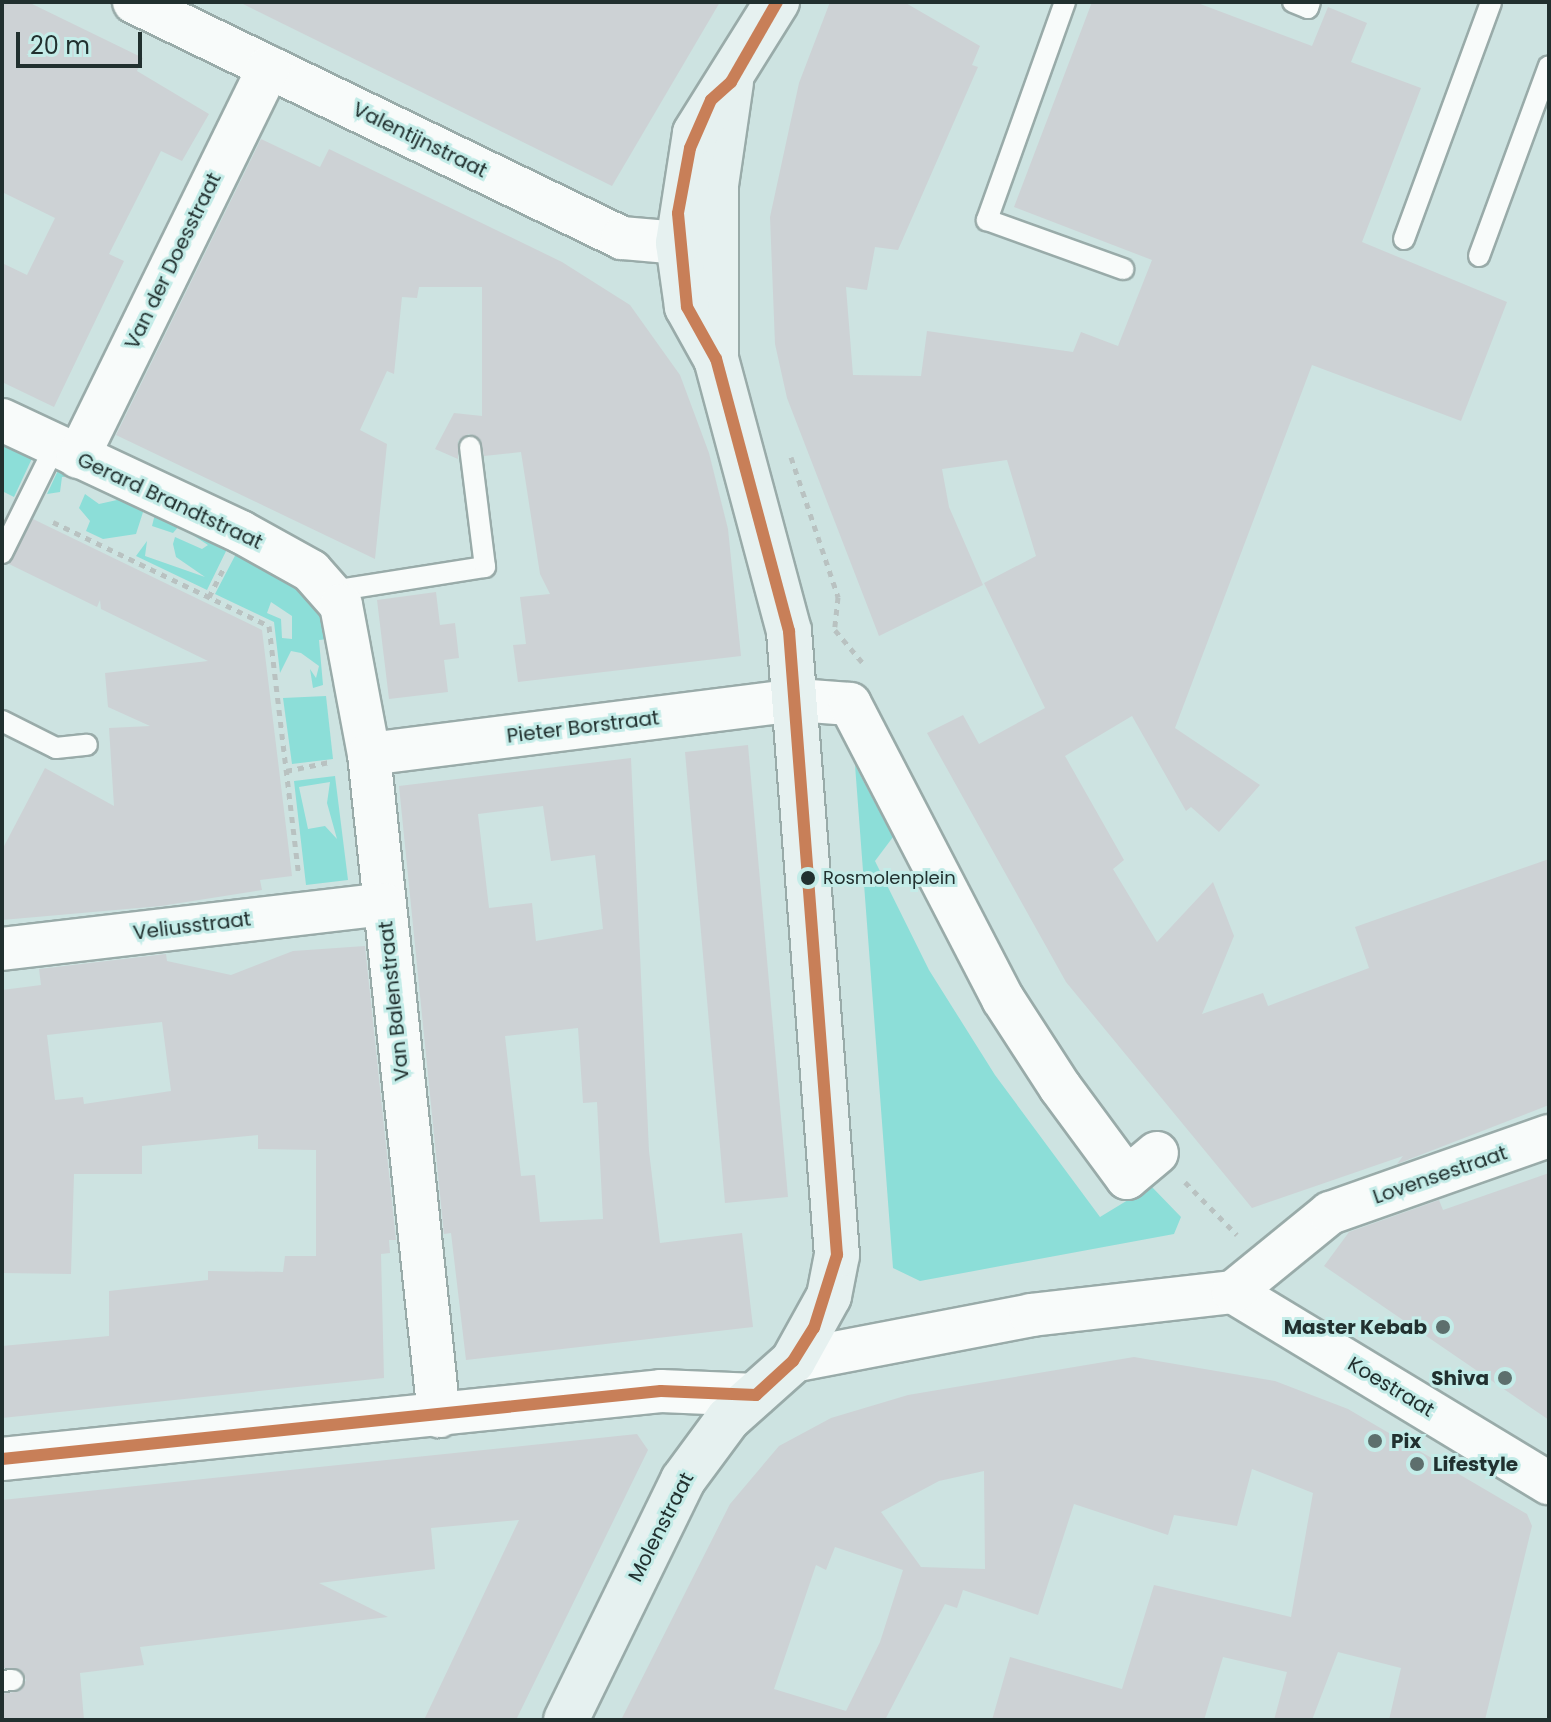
<!DOCTYPE html>
<style>
body{margin:0}
#map{position:relative;width:1551px;height:1722px;overflow:hidden;background:#cde3e1;font-family:Poppins,sans-serif}
div>[style]{position:absolute}
.green>*{inset:0;background:#8cded8}
.building>*{inset:0;background:#cdd2d5}
.path>*{height:5px;margin-top:-2.5px;transform-origin:0;background:repeating-linear-gradient(90deg,#b9c2c1 0 6px,transparent 0 12px)}
.roads{filter:drop-shadow(2px 0 #99aba9) drop-shadow(-2px 0 #99aba9) drop-shadow(0 2px #99aba9) drop-shadow(0 -2px #99aba9)}
.lane>*{height:20px;margin:-10px;padding:0 10px;transform-origin:10px;border-radius:10px;background:#f8fbfa}
.street>*{height:42px;margin:-21px;padding:0 21px;transform-origin:21px;border-radius:21px;background:#f8fbfa}
.secondary>*{height:44px;margin:-22px;padding:0 22px;transform-origin:22px;border-radius:22px;background:#e6f1f0}
.bus-1>*{height:12px;margin:-6px;padding:0 6px;transform-origin:6px;border-radius:6px;background:#c87f58}
.dots>*{width:22px;height:22px;translate:-50% -50%;box-sizing:border-box;border:4px solid #c4ece8;border-radius:50%}
span{translate:-50% -50%;white-space:nowrap;text-align:center;line-height:1.15;-webkit-text-stroke:6px #c4ece8;paint-order:stroke}
.bus-label{font-size:18px;color:#21302f}
.left{translate:0 -50%;text-align:left}
.street-label{font-size:20px;color:#21302f}
.poi-label{font-size:20px;color:#21302f;font-weight:700}
.right{translate:-100% -50%;text-align:right}
.frame{position:absolute;inset:0;border:4px solid #21302f;pointer-events:none}
.scale{position:absolute;left:16px;top:32px;width:126px;height:36px;box-sizing:border-box;border:4px solid #21302f;border-top:0;padding-left:10px;font-size:24px;line-height:28px;white-space:nowrap;color:#21302f;-webkit-text-stroke:6px #c4ece8;paint-order:stroke}
</style>
<div id="map">
<div class="green">
<div style="clip-path:polygon(2px 435px,35px 452px,14px 497px,2px 491px)"></div>
<div style="clip-path:polygon(61px 464px,144px 509px,136px 534px,103px 539px,86px 531px,90px 521px,79px 508px,85px 494px,99px 504px,117px 500px,72px 476px,62px 477px,60px 492px,47px 494px)"></div>
<div style="clip-path:polygon(155px 514px,229px 545px,207px 590px,136px 556px,147px 541px,145px 556px,205px 577px,176px 557px,173px 544px,175px 537px,202px 549px,208px 545px,179px 526px,173px 533px,152px 526px)"></div>
<div style="clip-path:polygon(evenodd,238px 550px,306px 585px,336px 638px,319px 640px,323px 685px,313px 688px,310px 669px,316px 678px,319px 666px,301px 653px,291px 651px,280px 673px,274px 622px,215px 594px,238px 550px,271px 602px,292px 616px,292px 639px,282px 638px,281px 619px,267px 613px,271px 602px)"></div>
<div style="clip-path:polygon(326px 696px,333px 759px,292px 764px,283px 698px)"></div>
<div style="clip-path:polygon(855px 765px,893px 837px,875px 861px,929px 970px,995px 1075px,1100px 1217px,1151px 1186px,1181px 1217px,1174px 1234px,920px 1281px,893px 1268px)"></div>
<div style="clip-path:polygon(evenodd,335px 776px,348px 880px,306px 885px,294px 781px,335px 776px,330px 782px,327px 803px,337px 839px,325px 826px,308px 829px,299px 787px,330px 782px)"></div>
</div>
<div class="building">
<div style="clip-path:polygon(2px 2px,28px 2px,143px 58px,137px 71px,209px 114px,182px 161px,161px 151px,109px 254px,124px 261px,54px 407px,2px 382px,2px 263px,27px 275px,55px 218px,2px 192px)"></div>
<div style="clip-path:polygon(239px 2px,720px 2px,612px 186px)"></div>
<div style="clip-path:polygon(830px 2px,904px 2px,980px 46px,972px 65px,978px 67px,898px 250px,875px 247px,867px 290px,846px 287px,853px 375px,921px 376px,927px 331px,1073px 352px,1081px 332px,1118px 346px,1152px 260px,1014px 207px,1092px 2px,1195px 2px,1312px 46px,1328px 7px,1367px 23px,1351px 62px,1421px 88px,1362px 242px,1507px 302px,1461px 421px,1312px 365px,1175px 728px,1260px 785px,1219px 832px,1191px 807px,1186px 811px,1132px 716px,1065px 756px,1124px 860px,1113px 869px,1157px 942px,1213px 882px,1234px 936px,1202px 1014px,1263px 993px,1268px 1006px,1369px 968px,1355px 927px,1549px 859px,1549px 1105px,1397px 1164px,1403px 1156px,1252px 1208px,1066px 982px,927px 733px,963px 715px,979px 744px,1045px 708px,984px 583px,1036px 556px,1007px 460px,942px 469px,949px 507px,983px 585px,879px 636px,787px 398px,775px 344px,770px 217px,799px 83px)"></div>
<div style="clip-path:polygon(261px 139px,320px 167px,329px 149px,562px 262px,630px 305px,680px 375px,709px 453px,728px 529px,741px 656px,518px 682px,513px 645px,526px 644px,520px 597px,550px 594px,540px 574px,521px 452px,484px 456px,481px 440px,469px 434px,458px 441px,458px 459px,435px 449px,454px 413px,482px 416px,482px 287px,419px 287px,417px 298px,402px 297px,394px 374px,387px 371px,360px 430px,387px 444px,375px 559px,116px 435px)"></div>
<div style="clip-path:polygon(33px 519px,262px 630px,292px 876px,260px 880px,262px 890px,161px 906px,2px 920px,2px 850px,45px 768px,114px 806px,109px 728px,150px 726px,108px 707px,105px 673px,208px 661px,101px 609px,100px 600px,97px 607px,9px 564px)"></div>
<div style="clip-path:polygon(436px 592px,440px 625px,455px 623px,459px 658px,444px 660px,448px 692px,389px 699px,377px 600px)"></div>
<div style="clip-path:polygon(748px 745px,788px 1197px,725px 1203px,685px 752px)"></div>
<div style="clip-path:polygon(evenodd,631px 758px,649px 1151px,660px 1243px,742px 1233px,753px 1327px,466px 1360px,451px 1233px,444px 1234px,399px 786px,631px 758px,543px 806px,551px 861px,595px 855px,603px 929px,536px 941px,532px 903px,489px 908px,478px 814px,543px 806px,631px 758px,578px 1028px,583px 1103px,597px 1102px,603px 1219px,540px 1222px,535px 1175px,521px 1176px,505px 1036px,578px 1028px)"></div>
<div style="clip-path:polygon(evenodd,365px 946px,396px 1240px,389px 1240px,390px 1253px,381px 1254px,384px 1378px,2px 1418px,2px 1346px,109px 1336px,109px 1291px,208px 1280px,208px 1271px,283px 1272px,285px 1256px,316px 1256px,316px 1150px,258px 1149px,258px 1135px,142px 1146px,142px 1174px,74px 1174px,71px 1274px,2px 1273px,2px 990px,41px 985px,39px 969px,166px 954px,167px 961px,231px 975px,293px 951px,365px 946px,162px 1022px,171px 1091px,84px 1104px,83px 1097px,55px 1100px,47px 1035px,162px 1022px)"></div>
<div style="clip-path:polygon(1549px 1173px,1549px 1420px,1324px 1266px,1349px 1232px,1439px 1200px,1443px 1210px)"></div>
<div style="clip-path:polygon(evenodd,1134px 1357px,1275px 1381px,1348px 1409px,1527px 1514px,1532px 1526px,1485px 1720px,1389px 1720px,1401px 1668px,1338px 1652px,1312px 1720px,1274px 1720px,1287px 1672px,1223px 1657px,1204px 1720px,992px 1720px,1010px 1657px,1122px 1689px,1154px 1585px,1291px 1617px,1313px 1493px,1252px 1469px,1237px 1526px,1174px 1515px,1168px 1535px,1074px 1504px,1038px 1615px,963px 1590px,957px 1608px,945px 1604px,885px 1720px,621px 1720px,730px 1504px,779px 1446px,831px 1418px,908px 1395px,1134px 1357px,984px 1471px,985px 1569px,921px 1567px,881px 1512px,939px 1481px,984px 1471px,1134px 1357px,835px 1547px,903px 1570px,880px 1642px,846px 1711px,774px 1689px,816px 1565px,826px 1570px,835px 1547px)"></div>
<div style="clip-path:polygon(637px 1434px,648px 1450px,516px 1720px,424px 1720px,519px 1520px,431px 1528px,435px 1569px,319px 1583px,388px 1617px,140px 1647px,144px 1665px,80px 1673px,84px 1720px,2px 1720px,2px 1694px,20px 1691px,26px 1680px,19px 1669px,2px 1668px,2px 1500px)"></div>
</div>
<div class="path">
<div style="left:791px;top:457px;width:148px;rotate:71.4deg"></div>
<div style="left:838px;top:597px;width:30px;rotate:96deg"></div>
<div style="left:53px;top:522px;width:240px;rotate:25.7deg"></div>
<div style="left:269px;top:626px;width:247px;rotate:83.2deg"></div>
<div style="left:209px;top:597px;width:31px;rotate:-63deg"></div>
<div style="left:835px;top:630px;width:42px;rotate:49.8deg"></div>
<div style="left:286px;top:771px;width:44px;rotate:-11.8deg"></div>
<div style="left:1185px;top:1182px;width:74px;rotate:45.5deg"></div>
</div>
<div class="roads">
<div class="lane">
<div style="left:1065px;top:2px;width:232px;rotate:109.7deg"></div>
<div style="left:987px;top:220px;width:145px;rotate:19.8deg"></div>
<div style="left:1293px;top:2px;width:16px;rotate:22deg"></div>
<div style="left:1308px;top:8px;width:6px;rotate:-72deg"></div>
<div style="left:1404px;top:239px;width:252px;rotate:-69.8deg"></div>
<div style="left:1479px;top:256px;width:202px;rotate:-69.8deg"></div>
<div style="left:2px;top:553px;width:119px;rotate:-63.6deg"></div>
<div style="left:333px;top:591px;width:154px;rotate:-9deg"></div>
<div style="left:485px;top:567px;width:121px;rotate:-97.1deg"></div>
<div style="left:2px;top:721px;width:60px;rotate:26.6deg"></div>
<div style="left:56px;top:748px;width:31px;rotate:-6deg"></div>
<div style="left:2px;top:1681px;width:11px;rotate:-5deg"></div>
</div>
<div class="street">
<div style="left:134px;top:2px;width:542px;rotate:25.81deg"></div>
<div style="left:622px;top:238px;width:91px;rotate:5deg"></div>
<div style="left:2px;top:420px;width:264px;rotate:25.1deg"></div>
<div style="left:241px;top:532px;width:80px;rotate:29.1deg"></div>
<div style="left:311px;top:571px;width:45px;rotate:48.6deg"></div>
<div style="left:341px;top:605px;width:152px;rotate:79.4deg"></div>
<div style="left:369px;top:754px;width:666px;rotate:83.96deg"></div>
<div style="left:78px;top:457px;width:434px;rotate:-63.9deg"></div>
<div style="left:369px;top:754px;width:431px;rotate:-7.2deg"></div>
<div style="left:797px;top:700px;width:53px;rotate:4.3deg"></div>
<div style="left:850px;top:704px;width:332px;rotate:62.6deg"></div>
<div style="left:1003px;top:999px;width:105px;rotate:57.1deg"></div>
<div style="left:1060px;top:1087px;width:113px;rotate:53.6deg"></div>
<div style="left:1127px;top:1178px;width:39px;rotate:-40deg"></div>
<div style="left:2px;top:949px;width:384px;rotate:-6.7deg"></div>
<div style="left:1233px;top:1292px;width:369px;rotate:31.2deg"></div>
<div style="left:793px;top:1361px;width:242px;rotate:-10.9deg"></div>
<div style="left:1031px;top:1315px;width:203px;rotate:-6.5deg"></div>
<div style="left:1233px;top:1292px;width:125px;rotate:-39.2deg"></div>
<div style="left:1330px;top:1213px;width:232px;rotate:-19.4deg"></div>
<div style="left:2px;top:1459px;width:662px;rotate:-5.89deg"></div>
<div style="left:661px;top:1391px;width:95px;rotate:2.4deg"></div>
</div>
<div class="secondary">
<div style="left:716px;top:359px;width:174px;rotate:-90deg"></div>
<div style="left:716px;top:185px;width:104px;rotate:-81.7deg"></div>
<div style="left:566px;top:1720px;width:267px;rotate:-64deg"></div>
<div style="left:683px;top:1480px;width:76px;rotate:-53.6deg"></div>
<div style="left:728px;top:1419px;width:87px;rotate:-41.7deg"></div>
<div style="left:793px;top:1361px;width:74px;rotate:-61deg"></div>
<div style="left:829px;top:1296px;width:42px;rotate:-79deg"></div>
<div style="left:837px;top:1255px;width:626px;rotate:-94.4deg"></div>
<div style="left:789px;top:631px;width:282px;rotate:-105deg"></div>
<div style="left:716px;top:359px;width:60px;rotate:-119.1deg"></div>
<div style="left:687px;top:307px;width:65px;rotate:-98deg"></div>
<div style="left:678px;top:243px;width:111px;rotate:-81.2deg"></div>
<div style="left:695px;top:133px;width:155px;rotate:-58deg"></div>
</div>
</div>
<div class="bus-1">
<div style="left:756px;top:1395px;width:50px;rotate:-42.6deg"></div>
<div style="left:793px;top:1361px;width:39px;rotate:-58deg"></div>
<div style="left:814px;top:1328px;width:77px;rotate:-72.5deg"></div>
<div style="left:837px;top:1255px;width:626px;rotate:-94.4deg"></div>
<div style="left:789px;top:631px;width:282px;rotate:-105deg"></div>
<div style="left:716px;top:359px;width:60px;rotate:-119.1deg"></div>
<div style="left:687px;top:307px;width:94px;rotate:-95.5deg"></div>
<div style="left:678px;top:213px;width:66px;rotate:-79.5deg"></div>
<div style="left:690px;top:148px;width:52px;rotate:-66.4deg"></div>
<div style="left:711px;top:100px;width:27px;rotate:-42deg"></div>
<div style="left:731px;top:82px;width:92px;rotate:-60.1deg"></div>
<div style="left:2px;top:1459px;width:662px;rotate:-5.89deg"></div>
<div style="left:661px;top:1391px;width:95px;rotate:2.4deg"></div>
</div>
<div class="dots">
<div style="left:808px;top:878px;background:#21302f"></div>
<div style="left:1443px;top:1327px;background:#5d6f6d"></div>
<div style="left:1505px;top:1378px;background:#5d6f6d"></div>
<div style="left:1375px;top:1441px;background:#5d6f6d"></div>
<div style="left:1417px;top:1464px;background:#5d6f6d"></div>
</div>
<div class="bus-label">
<span class="left" style="left:823px;top:878px">Rosmolenplein</span>
</div>
<div class="street-label">
<span style="left:420px;top:140px;rotate:26deg">Valentijnstraat</span>
<span style="left:173px;top:261px;rotate:-64deg">Van der Doesstraat</span>
<span style="left:170px;top:501px;rotate:25deg">Gerard Brandtstraat</span>
<span style="left:583px;top:727px;rotate:-7deg">Pieter Borstraat</span>
<span style="left:192px;top:926px;rotate:-7deg">Veliusstraat</span>
<span style="left:394px;top:1001px;rotate:-96deg">Van Balenstraat</span>
<span style="left:1440px;top:1175px;rotate:-19deg">Lovensestraat</span>
<span style="left:1391px;top:1387px;rotate:31deg">Koestraat</span>
<span style="left:661px;top:1527px;rotate:-63deg">Molenstraat</span>
</div>
<div class="poi-label">
<span class="right" style="left:1427px;top:1327px">Master Kebab</span>
<span class="right" style="left:1489px;top:1378px">Shiva</span>
<span class="left" style="left:1391px;top:1441px">Pix</span>
<span class="left" style="left:1433px;top:1464px">Lifestyle</span>
</div>
<div class="frame"></div>
<div class="scale">20 m</div>
</div>
